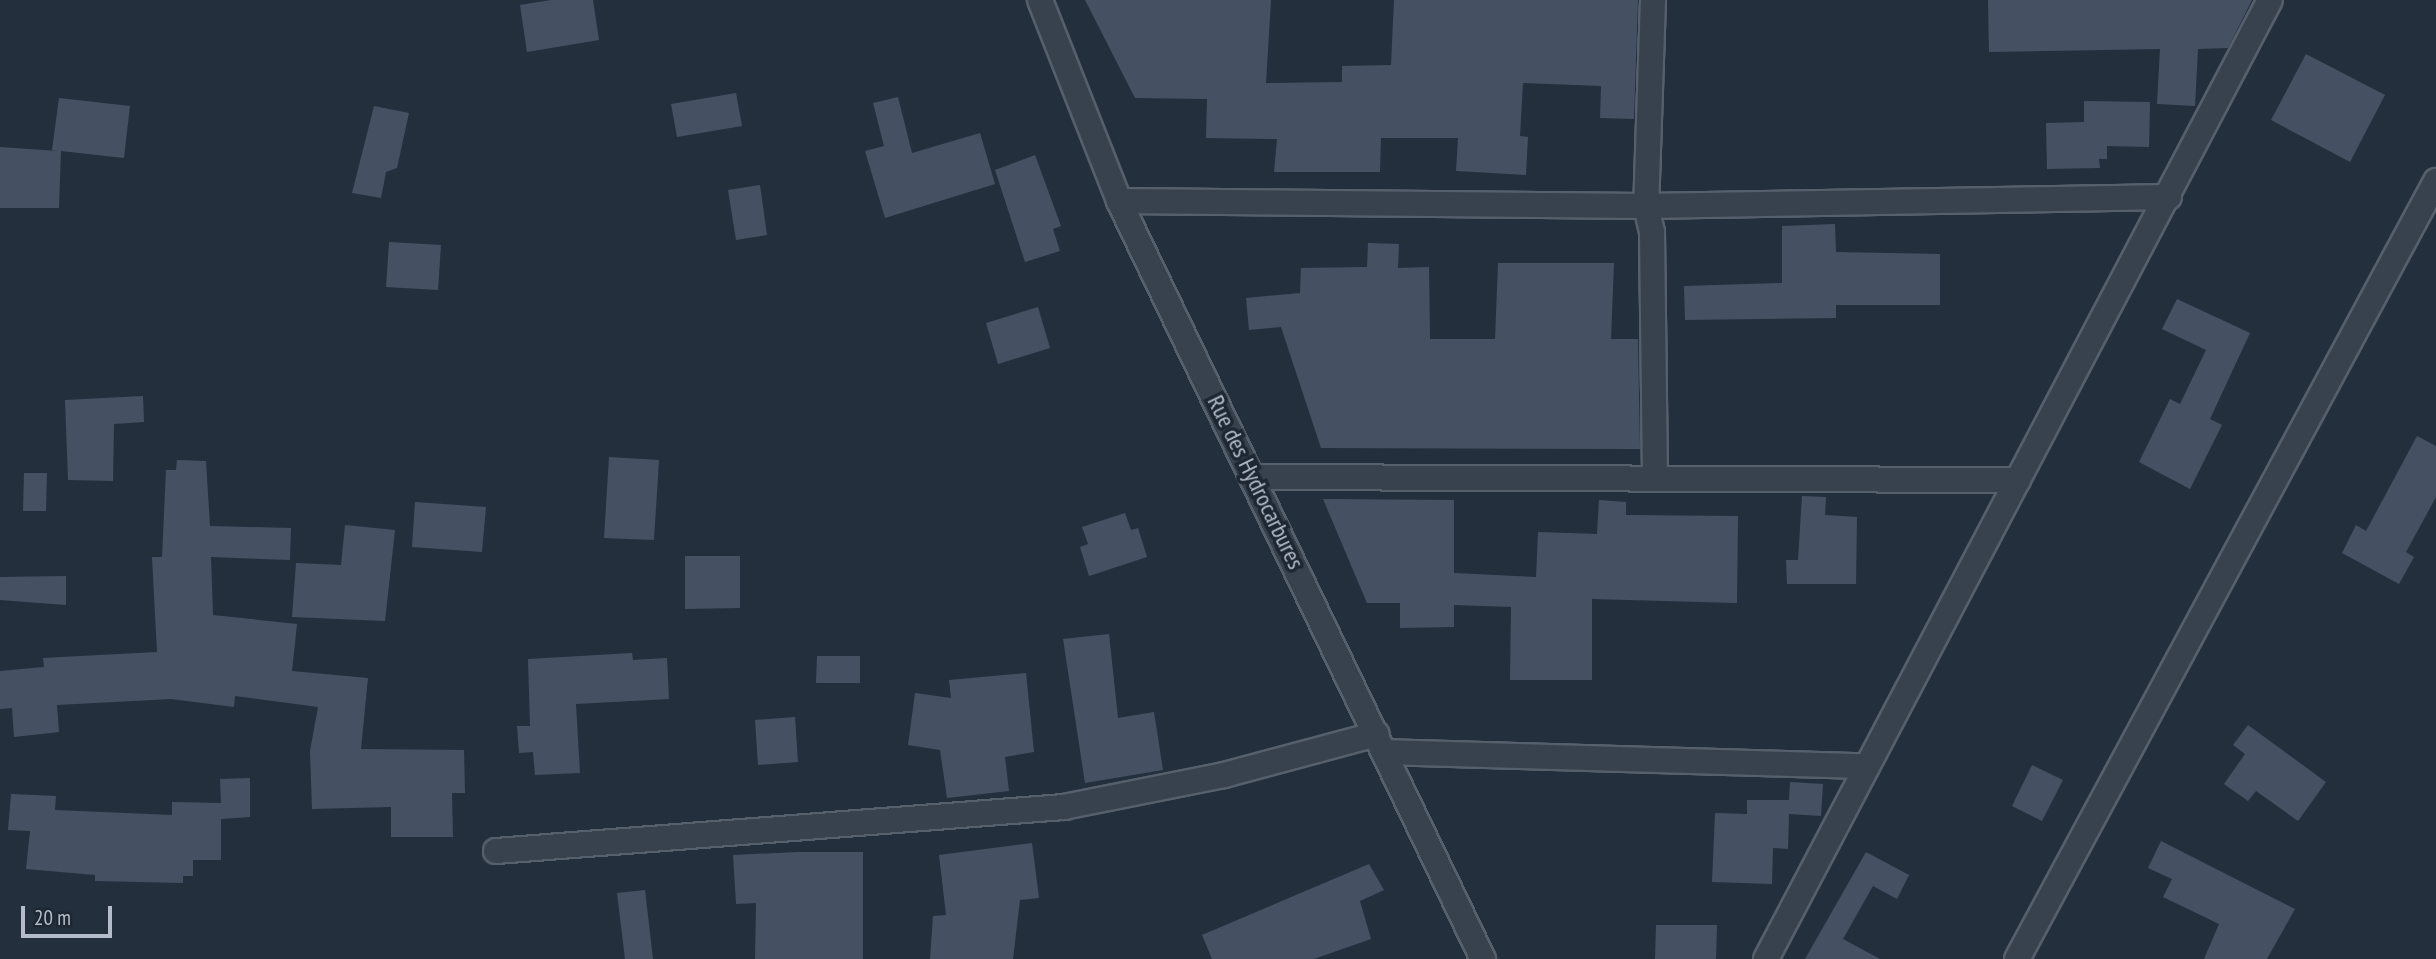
<!DOCTYPE html>
<style>
body{margin:0}
#map{position:relative;width:2436px;height:959px;overflow:hidden;background:#242f3e;font-family:"PT Sans Narrow",sans-serif}
div>[style]{position:absolute}
.building>*{inset:0;background:#455162}
.roads{filter:drop-shadow(2px 0 #565f6c) drop-shadow(-2px 0 #565f6c) drop-shadow(0 2px #565f6c) drop-shadow(0 -2px #565f6c)}
.minor>*{height:24px;margin:-12px;padding:0 12px;transform-origin:12px;border-radius:12px;background:#38414e}
span{translate:-50% -50%;white-space:nowrap;text-align:center;line-height:1.15;-webkit-text-stroke:7px #1d2633;paint-order:stroke}
.street-label{font-size:24px;color:#b4bcc9}
.scale{position:absolute;left:21px;top:906px;width:91px;height:32px;box-sizing:border-box;border:4px solid #b4bcc9;border-top:0;padding-left:9px;font-size:21px;line-height:24px;white-space:nowrap;color:#b4bcc9;-webkit-text-stroke:5px #1d2633;paint-order:stroke}
</style>
<div id="map">
<div class="building">
<div style="clip-path:polygon(551px 0,593px 0,599px 40px,527px 52px,520px 5px)"></div>
<div style="clip-path:polygon(1085px 0,1271px 0,1266px 83px,1342px 82px,1342px 66px,1391px 65px,1394px 0,1638px 0,1634px 119px,1600px 118px,1601px 86px,1523px 83px,1520px 136px,1528px 137px,1526px 175px,1456px 171px,1458px 138px,1381px 138px,1380px 172px,1274px 172px,1277px 139px,1206px 138px,1207px 99px,1135px 98px)"></div>
<div style="clip-path:polygon(1988px 0,2252px 0,2228px 48px,2198px 49px,2195px 106px,2157px 104px,2160px 49px,1989px 52px)"></div>
<div style="clip-path:polygon(2306px 54px,2385px 95px,2350px 162px,2271px 120px)"></div>
<div style="clip-path:polygon(736px 93px,742px 126px,677px 137px,671px 104px)"></div>
<div style="clip-path:polygon(898px 97px,912px 153px,980px 133px,995px 184px,885px 218px,865px 151px,884px 146px,873px 103px)"></div>
<div style="clip-path:polygon(59px 98px,130px 106px,124px 158px,61px 151px,59px 208px,0 208px,0 147px,58px 151px,52px 150px)"></div>
<div style="clip-path:polygon(2084px 101px,2150px 102px,2149px 147px,2107px 146px,2107px 159px,2099px 159px,2100px 168px,2047px 169px,2046px 123px,2084px 122px)"></div>
<div style="clip-path:polygon(374px 106px,409px 113px,397px 168px,386px 172px,381px 198px,352px 193px)"></div>
<div style="clip-path:polygon(1035px 155px,1061px 226px,1053px 229px,1060px 251px,1025px 262px,995px 170px)"></div>
<div style="clip-path:polygon(760px 185px,767px 235px,736px 240px,728px 190px)"></div>
<div style="clip-path:polygon(1835px 224px,1836px 252px,1940px 254px,1940px 305px,1836px 305px,1836px 318px,1685px 320px,1684px 286px,1782px 283px,1782px 226px)"></div>
<div style="clip-path:polygon(389px 242px,441px 245px,438px 290px,386px 287px)"></div>
<div style="clip-path:polygon(1368px 243px,1399px 244px,1398px 268px,1429px 267px,1430px 339px,1495px 339px,1498px 263px,1614px 263px,1611px 339px,1638px 339px,1640px 449px,1321px 448px,1281px 327px,1249px 330px,1246px 298px,1300px 293px,1301px 268px,1367px 267px)"></div>
<div style="clip-path:polygon(2177px 299px,2250px 333px,2210px 419px,2222px 425px,2190px 489px,2139px 462px,2170px 399px,2180px 404px,2206px 350px,2162px 329px)"></div>
<div style="clip-path:polygon(1038px 307px,1050px 348px,998px 364px,986px 323px)"></div>
<div style="clip-path:polygon(143px 396px,144px 422px,114px 424px,113px 481px,68px 480px,65px 400px)"></div>
<div style="clip-path:polygon(2417px 436px,2436px 446px,2436px 497px,2406px 552px,2414px 557px,2399px 584px,2342px 553px,2356px 525px,2366px 531px)"></div>
<div style="clip-path:polygon(609px 457px,659px 460px,654px 540px,604px 538px)"></div>
<div style="clip-path:polygon(177px 460px,206px 461px,210px 526px,291px 528px,290px 560px,211px 557px,213px 615px,297px 624px,292px 671px,368px 678px,361px 749px,464px 750px,465px 793px,452px 793px,453px 837px,391px 837px,391px 807px,312px 809px,310px 751px,318px 707px,235px 696px,234px 707px,171px 699px,57px 705px,59px 732px,14px 737px,12px 708px,0 709px,0 671px,44px 667px,43px 658px,157px 652px,152px 557px,162px 557px,166px 470px,176px 470px)"></div>
<div style="clip-path:polygon(24px 473px,47px 473px,46px 511px,23px 511px)"></div>
<div style="clip-path:polygon(1802px 496px,1826px 497px,1825px 515px,1857px 517px,1856px 584px,1787px 584px,1786px 560px,1798px 560px)"></div>
<div style="clip-path:polygon(1323px 499px,1454px 500px,1454px 573px,1536px 577px,1538px 532px,1597px 534px,1599px 500px,1626px 502px,1626px 515px,1738px 516px,1737px 603px,1592px 599px,1592px 680px,1510px 680px,1511px 607px,1454px 605px,1454px 627px,1400px 628px,1400px 603px,1367px 603px)"></div>
<div style="clip-path:polygon(415px 502px,486px 507px,482px 552px,412px 547px)"></div>
<div style="clip-path:polygon(1125px 513px,1131px 530px,1138px 528px,1147px 557px,1089px 576px,1080px 547px,1088px 544px,1082px 527px)"></div>
<div style="clip-path:polygon(345px 525px,395px 530px,385px 621px,292px 617px,296px 563px,341px 565px)"></div>
<div style="clip-path:polygon(685px 556px,740px 556px,740px 608px,685px 609px)"></div>
<div style="clip-path:polygon(66px 576px,66px 605px,0 600px,0 577px)"></div>
<div style="clip-path:polygon(1109px 634px,1118px 718px,1154px 712px,1163px 770px,1085px 783px,1063px 639px)"></div>
<div style="clip-path:polygon(632px 653px,633px 660px,667px 658px,669px 699px,576px 704px,580px 773px,535px 775px,533px 752px,519px 753px,517px 726px,530px 726px,528px 659px)"></div>
<div style="clip-path:polygon(817px 656px,860px 656px,860px 683px,816px 683px)"></div>
<div style="clip-path:polygon(1026px 673px,1034px 752px,1005px 757px,1009px 791px,947px 798px,940px 750px,908px 745px,915px 693px,951px 698px,949px 680px)"></div>
<div style="clip-path:polygon(795px 717px,798px 762px,758px 765px,755px 720px)"></div>
<div style="clip-path:polygon(2248px 725px,2326px 782px,2298px 821px,2256px 791px,2248px 801px,2224px 784px,2245px 754px,2233px 745px)"></div>
<div style="clip-path:polygon(2032px 765px,2063px 780px,2042px 821px,2012px 806px)"></div>
<div style="clip-path:polygon(250px 778px,250px 817px,221px 819px,221px 811px,221px 860px,193px 860px,193px 876px,183px 876px,183px 883px,95px 881px,95px 875px,26px 869px,30px 831px,8px 830px,11px 794px,56px 796px,55px 810px,172px 815px,172px 802px,221px 803px,220px 779px)"></div>
<div style="clip-path:polygon(1790px 782px,1823px 784px,1821px 816px,1789px 814px,1788px 849px,1773px 848px,1772px 884px,1712px 882px,1715px 813px,1747px 814px,1747px 800px,1789px 800px)"></div>
<div style="clip-path:polygon(2161px 841px,2295px 909px,2267px 959px,2204px 959px,2219px 924px,2163px 897px,2172px 879px,2148px 868px)"></div>
<div style="clip-path:polygon(1032px 843px,1039px 898px,1020px 900px,1013px 959px,930px 959px,933px 916px,946px 915px,939px 855px)"></div>
<div style="clip-path:polygon(798px 852px,863px 852px,863px 959px,755px 959px,756px 903px,736px 904px,733px 855px)"></div>
<div style="clip-path:polygon(1866px 852px,1909px 875px,1897px 899px,1873px 886px,1843px 939px,1880px 959px,1805px 959px)"></div>
<div style="clip-path:polygon(1369px 864px,1384px 890px,1360px 901px,1371px 939px,1314px 959px,1212px 959px,1202px 935px)"></div>
<div style="clip-path:polygon(645px 890px,653px 959px,625px 959px,617px 893px)"></div>
<div style="clip-path:polygon(1656px 925px,1717px 925px,1716px 959px,1655px 959px)"></div>
</div>
<div class="roads">
<div class="minor">
<div style="left:1040px;top:0;width:216px;rotate:68.5deg"></div>
<div style="left:1119px;top:201px;width:841px;rotate:64.35deg"></div>
<div style="left:1653px;top:0;width:206px;rotate:91.9deg"></div>
<div style="left:1646px;top:206px;width:27px;rotate:77deg"></div>
<div style="left:1652px;top:232px;width:247px;rotate:89.3deg"></div>
<div style="left:1119px;top:201px;width:527px;rotate:0.54deg"></div>
<div style="left:1646px;top:206px;width:523px;rotate:-0.99deg"></div>
<div style="left:1255px;top:477px;width:763px;rotate:0.23deg"></div>
<div style="left:1386px;top:752px;width:481px;rotate:1.7deg"></div>
<div style="left:496px;top:851px;width:570px;rotate:-4.43deg"></div>
<div style="left:1064px;top:807px;width:163px;rotate:-11.3deg"></div>
<div style="left:1224px;top:775px;width:158px;rotate:-15deg"></div>
<div style="left:1766px;top:959px;width:1083px;rotate:-62.28deg"></div>
<div style="left:2017px;top:959px;width:884px;rotate:-61.69deg"></div>
</div>
</div>
<div class="street-label">
<span style="left:1256px;top:482px;rotate:64deg">Rue des Hydrocarbures</span>
</div>
<div class="scale">20 m</div>
</div>
